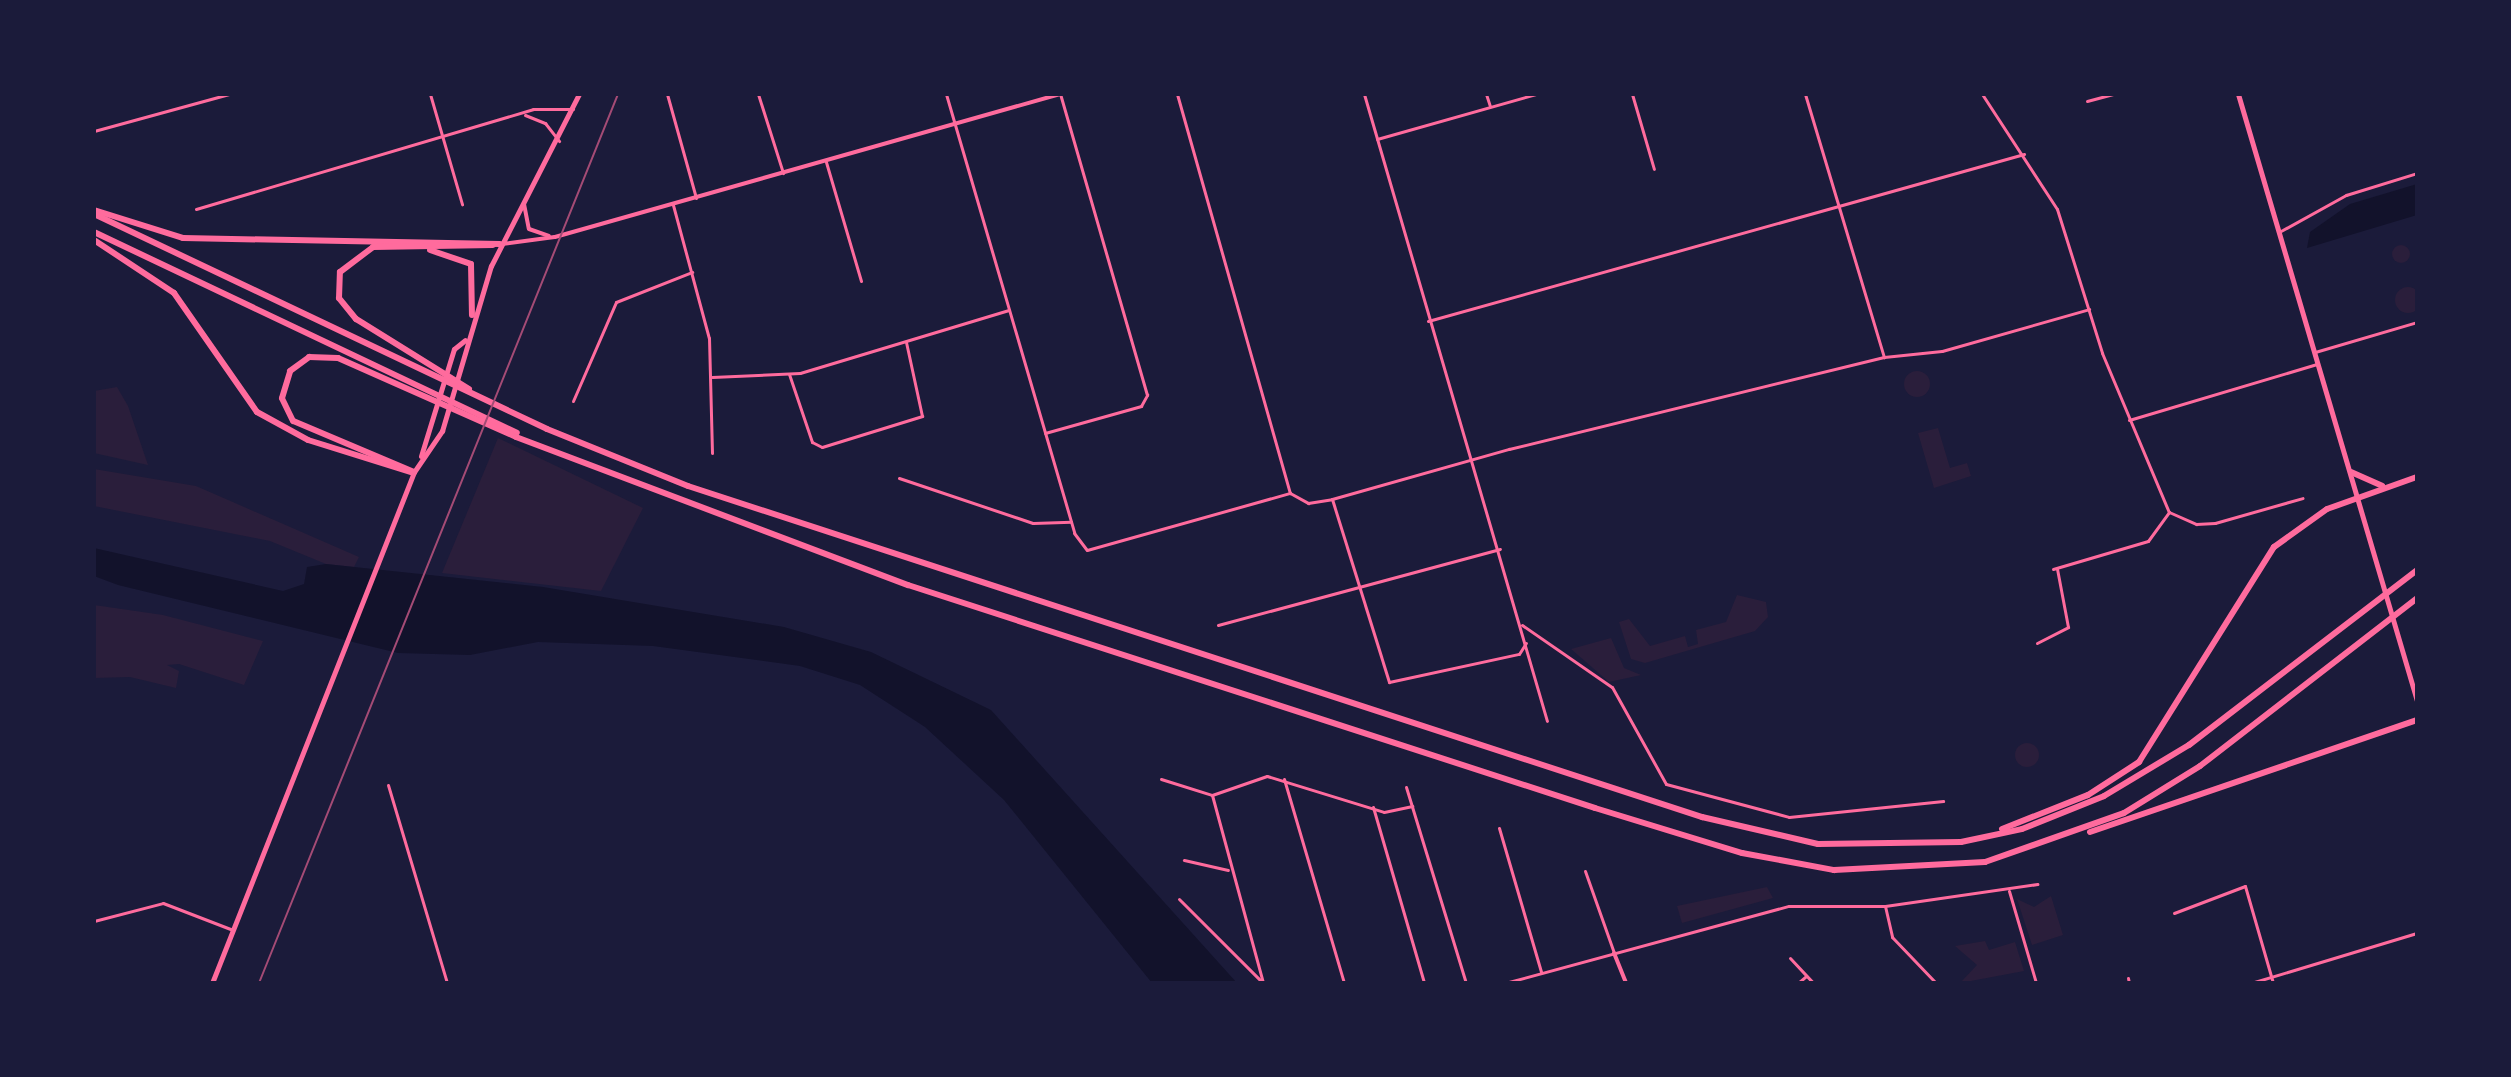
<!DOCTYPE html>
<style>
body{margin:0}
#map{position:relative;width:2511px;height:1077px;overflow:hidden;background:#1b1b3a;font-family:Karla,sans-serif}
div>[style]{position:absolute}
.green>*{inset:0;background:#2a1e3b}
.round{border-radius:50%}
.water>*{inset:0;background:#12122b}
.minor>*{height:3px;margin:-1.5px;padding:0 1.5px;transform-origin:1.5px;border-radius:1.5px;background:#ff6b9d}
.tertiary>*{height:4px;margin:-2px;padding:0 2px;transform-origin:2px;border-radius:2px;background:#ff6b9d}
.secondary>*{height:5px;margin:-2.5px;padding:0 2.5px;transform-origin:2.5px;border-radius:2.5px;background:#ff6b9d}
.motorway>*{height:6px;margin:-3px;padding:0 3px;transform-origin:3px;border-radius:3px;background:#ff6b9d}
.rail>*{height:2px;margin:-1px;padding:0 1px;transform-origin:1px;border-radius:1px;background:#a44b75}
span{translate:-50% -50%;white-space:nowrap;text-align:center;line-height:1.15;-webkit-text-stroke:8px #1b1b3a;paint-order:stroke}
.frame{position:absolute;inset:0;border:96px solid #1b1b3a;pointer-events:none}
</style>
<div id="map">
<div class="green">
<div class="round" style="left:2392px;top:245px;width:18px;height:18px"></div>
<div class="round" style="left:2395px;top:287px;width:26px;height:26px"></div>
<div class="round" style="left:1904px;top:371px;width:26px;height:26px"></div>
<div style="clip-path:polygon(117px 387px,128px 406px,148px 465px,94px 453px,94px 391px)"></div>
<div style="clip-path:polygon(1938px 428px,1950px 468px,1967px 463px,1971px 476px,1934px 488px,1918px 433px)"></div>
<div style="clip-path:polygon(498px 438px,643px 508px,601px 591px,442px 573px)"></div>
<div style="clip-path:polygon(94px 469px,196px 486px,359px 557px,354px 567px,326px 564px,270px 541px,94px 506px)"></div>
<div style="clip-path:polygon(1737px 595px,1766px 602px,1768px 617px,1755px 631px,1645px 663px,1631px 659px,1619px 622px,1629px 619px,1650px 646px,1685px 636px,1688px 647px,1698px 644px,1696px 630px,1726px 622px)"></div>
<div style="clip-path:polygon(94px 605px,163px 615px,263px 641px,244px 685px,179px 664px,167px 665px,179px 671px,176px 688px,130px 677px,94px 678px)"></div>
<div style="clip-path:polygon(1611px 638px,1624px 668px,1641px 675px,1609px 682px,1571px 649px)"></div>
<div class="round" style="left:2015px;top:743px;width:24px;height:24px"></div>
<div style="clip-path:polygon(1767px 887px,1773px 898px,1682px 923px,1677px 906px)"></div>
<div style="clip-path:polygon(2051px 896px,2063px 935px,2032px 945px,2017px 899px,2034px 907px)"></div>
<div style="clip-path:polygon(1985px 941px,1989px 950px,2015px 942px,2024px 971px,1960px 983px,1977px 965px,1955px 946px)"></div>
</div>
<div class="water">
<div style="clip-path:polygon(2417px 184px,2417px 215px,2307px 248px,2310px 232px,2350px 204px)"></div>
<div style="clip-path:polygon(94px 548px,283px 591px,304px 584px,307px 567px,326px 564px,543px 587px,784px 627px,871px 652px,991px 710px,1237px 983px,1152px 983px,1004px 800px,925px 727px,860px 685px,800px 666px,653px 646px,538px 642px,470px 655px,398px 653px,118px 585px,94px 576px)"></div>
</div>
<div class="minor">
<div style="left:430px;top:94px;width:115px;rotate:73.8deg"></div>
<div style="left:667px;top:94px;width:108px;rotate:74.4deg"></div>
<div style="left:758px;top:94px;width:83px;rotate:72.4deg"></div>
<div style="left:946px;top:94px;width:457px;rotate:73.7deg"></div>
<div style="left:1074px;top:533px;width:21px;rotate:53deg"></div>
<div style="left:1087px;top:550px;width:211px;rotate:-15.7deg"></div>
<div style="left:1290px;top:493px;width:21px;rotate:29deg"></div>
<div style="left:1308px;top:503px;width:24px;rotate:-9deg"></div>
<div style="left:1332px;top:499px;width:184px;rotate:-15.8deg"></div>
<div style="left:1509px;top:449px;width:386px;rotate:-13.8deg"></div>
<div style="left:1884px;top:357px;width:58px;rotate:-5.9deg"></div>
<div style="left:1942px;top:351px;width:153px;rotate:-15.9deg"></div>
<div style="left:1177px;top:94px;width:415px;rotate:74.2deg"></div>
<div style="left:1364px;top:94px;width:653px;rotate:73.73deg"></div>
<div style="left:1486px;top:94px;width:13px;rotate:72deg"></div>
<div style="left:1632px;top:94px;width:78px;rotate:73.7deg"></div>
<div style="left:1805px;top:94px;width:275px;rotate:73.3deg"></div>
<div style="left:1982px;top:94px;width:137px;rotate:56.9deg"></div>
<div style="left:2057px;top:209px;width:151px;rotate:72.6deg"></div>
<div style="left:2102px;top:353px;width:173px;rotate:67.2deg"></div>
<div style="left:2087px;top:101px;width:27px;rotate:-15deg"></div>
<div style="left:525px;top:115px;width:22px;rotate:22deg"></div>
<div style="left:545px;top:123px;width:23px;rotate:52deg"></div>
<div style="left:94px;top:131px;width:140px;rotate:-15.3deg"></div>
<div style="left:1377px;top:139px;width:165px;rotate:-15.8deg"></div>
<div style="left:826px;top:162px;width:124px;rotate:73.6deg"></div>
<div style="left:673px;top:205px;width:138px;rotate:74.9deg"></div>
<div style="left:709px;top:338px;width:115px;rotate:88.5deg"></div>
<div style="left:196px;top:209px;width:352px;rotate:-16.5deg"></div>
<div style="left:533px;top:109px;width:40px"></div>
<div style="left:2279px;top:232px;width:77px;rotate:-28.9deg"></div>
<div style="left:2346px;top:195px;width:74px;rotate:-17.2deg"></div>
<div style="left:1428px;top:321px;width:619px;rotate:-15.65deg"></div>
<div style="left:2315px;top:352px;width:106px;rotate:-16.4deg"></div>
<div style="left:789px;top:374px;width:72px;rotate:71.3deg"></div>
<div style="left:812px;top:442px;width:11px;rotate:27deg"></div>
<div style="left:822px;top:447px;width:105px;rotate:-17.2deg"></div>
<div style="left:922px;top:416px;width:76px;rotate:-102.2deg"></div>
<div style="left:712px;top:377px;width:88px;rotate:-2.6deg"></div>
<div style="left:800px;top:373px;width:218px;rotate:-16.8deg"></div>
<div style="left:573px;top:401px;width:108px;rotate:-66.5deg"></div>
<div style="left:616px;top:302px;width:82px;rotate:-21.5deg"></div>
<div style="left:2129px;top:420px;width:196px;rotate:-16.6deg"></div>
<div style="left:1045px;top:433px;width:100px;rotate:-15.7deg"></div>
<div style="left:1141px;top:406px;width:13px;rotate:-61deg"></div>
<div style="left:1147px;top:395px;width:313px;rotate:-106.1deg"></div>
<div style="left:899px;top:478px;width:141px;rotate:18.6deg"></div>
<div style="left:1033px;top:523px;width:38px;rotate:-2deg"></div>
<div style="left:1332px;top:499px;width:192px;rotate:72.7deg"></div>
<div style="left:1389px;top:682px;width:133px;rotate:-12.2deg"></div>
<div style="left:1519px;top:654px;width:13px;rotate:-58deg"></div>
<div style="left:2053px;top:569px;width:99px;rotate:-16.4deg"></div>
<div style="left:2148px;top:541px;width:36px;rotate:-54deg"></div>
<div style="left:2169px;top:512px;width:30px;rotate:24deg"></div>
<div style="left:2196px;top:524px;width:19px;rotate:-3deg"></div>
<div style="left:2215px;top:523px;width:91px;rotate:-15.9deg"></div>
<div style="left:1218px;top:625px;width:292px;rotate:-15.1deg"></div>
<div style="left:1522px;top:625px;width:109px;rotate:34.6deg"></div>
<div style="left:1612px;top:687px;width:111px;rotate:60.9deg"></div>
<div style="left:1666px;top:784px;width:127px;rotate:15deg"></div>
<div style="left:1789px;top:817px;width:155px;rotate:-5.9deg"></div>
<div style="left:2037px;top:643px;width:35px;rotate:-27deg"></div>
<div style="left:2068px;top:627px;width:59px;rotate:-100.7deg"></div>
<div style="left:1161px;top:779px;width:53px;rotate:17.4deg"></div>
<div style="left:1284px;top:779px;width:213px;rotate:73.6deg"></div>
<div style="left:388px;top:785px;width:207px;rotate:73.4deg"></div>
<div style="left:1406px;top:787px;width:205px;rotate:73deg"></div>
<div style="left:1212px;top:795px;width:58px;rotate:-19.1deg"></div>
<div style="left:1267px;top:776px;width:122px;rotate:17.1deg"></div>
<div style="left:1384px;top:812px;width:29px;rotate:-12deg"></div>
<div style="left:1212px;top:795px;width:195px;rotate:74.8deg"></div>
<div style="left:1373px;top:807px;width:183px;rotate:73.8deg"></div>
<div style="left:1499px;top:828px;width:150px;rotate:73.7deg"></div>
<div style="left:1184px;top:860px;width:45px;rotate:12.8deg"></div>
<div style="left:1585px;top:871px;width:87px;rotate:70.5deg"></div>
<div style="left:2009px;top:891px;width:96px;rotate:73.6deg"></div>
<div style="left:1179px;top:899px;width:119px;rotate:45deg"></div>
<div style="left:1885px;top:906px;width:32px;rotate:77deg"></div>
<div style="left:1892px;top:937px;width:64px;rotate:46.3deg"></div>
<div style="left:2174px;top:913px;width:76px;rotate:-20.8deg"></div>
<div style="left:2245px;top:886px;width:101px;rotate:73.9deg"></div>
<div style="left:94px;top:921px;width:71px;rotate:-14.6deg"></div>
<div style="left:163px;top:903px;width:75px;rotate:21.1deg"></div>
<div style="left:94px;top:935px;width:17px;rotate:90deg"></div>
<div style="left:1790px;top:958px;width:34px;rotate:47deg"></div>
<div style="left:2128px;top:978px;width:5px;rotate:79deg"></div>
<div style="left:1505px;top:983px;width:294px;rotate:-15.2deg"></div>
<div style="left:1789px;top:906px;width:96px"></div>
<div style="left:1885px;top:906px;width:154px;rotate:-8.2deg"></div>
<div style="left:1798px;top:983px;width:11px;rotate:-41deg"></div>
<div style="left:2251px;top:983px;width:173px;rotate:-16.8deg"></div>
</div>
<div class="tertiary">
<div style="left:524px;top:204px;width:25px;rotate:79deg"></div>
<div style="left:529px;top:229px;width:21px;rotate:19deg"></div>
<div style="left:502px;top:244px;width:53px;rotate:-7.5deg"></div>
<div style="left:555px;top:237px;width:525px;rotate:-15.81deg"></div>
<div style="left:1614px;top:953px;width:32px;rotate:68deg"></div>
</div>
<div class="secondary">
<div style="left:2238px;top:94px;width:633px;rotate:73.57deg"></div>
<div style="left:421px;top:456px;width:112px;rotate:-72.9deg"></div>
<div style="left:454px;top:349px;width:14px;rotate:-39deg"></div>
<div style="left:212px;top:983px;width:549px;rotate:-68.43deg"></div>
<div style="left:414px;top:472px;width:50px;rotate:-55.7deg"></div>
<div style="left:442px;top:431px;width:172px;rotate:-73.5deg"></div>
<div style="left:491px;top:266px;width:193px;rotate:-62.9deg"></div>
</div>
<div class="motorway">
<div style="left:94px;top:210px;width:93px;rotate:17.5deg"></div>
<div style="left:183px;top:238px;width:317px;rotate:1.1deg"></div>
<div style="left:94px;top:214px;width:501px;rotate:25.39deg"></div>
<div style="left:547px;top:429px;width:152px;rotate:22deg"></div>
<div style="left:688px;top:486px;width:1067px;rotate:18.08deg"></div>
<div style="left:1702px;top:817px;width:119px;rotate:13.1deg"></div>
<div style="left:1818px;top:844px;width:143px;rotate:-0.8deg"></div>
<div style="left:1961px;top:842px;width:62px;rotate:-12deg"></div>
<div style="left:2022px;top:829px;width:88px;rotate:-21.9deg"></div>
<div style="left:2104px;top:796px;width:99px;rotate:-31deg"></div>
<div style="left:2189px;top:745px;width:287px;rotate:-37.5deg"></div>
<div style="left:94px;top:232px;width:468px;rotate:25.4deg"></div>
<div style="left:94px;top:240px;width:96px;rotate:33.5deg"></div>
<div style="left:174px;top:293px;width:145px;rotate:55.1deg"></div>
<div style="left:257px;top:412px;width:58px;rotate:28.8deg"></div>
<div style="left:308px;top:440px;width:108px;rotate:17.3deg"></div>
<div style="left:430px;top:250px;width:43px;rotate:18.9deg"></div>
<div style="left:471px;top:264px;width:51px;rotate:88.9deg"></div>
<div style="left:469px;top:389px;width:133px;rotate:-148.2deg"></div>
<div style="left:356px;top:319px;width:27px;rotate:-129deg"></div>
<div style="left:339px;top:298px;width:26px;rotate:-88deg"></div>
<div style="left:340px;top:272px;width:41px;rotate:-37.1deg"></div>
<div style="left:373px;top:247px;width:120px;rotate:-1deg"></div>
<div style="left:414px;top:472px;width:131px;rotate:-157.1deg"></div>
<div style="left:293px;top:421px;width:25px;rotate:-116deg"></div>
<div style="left:282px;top:398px;width:28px;rotate:-73deg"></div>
<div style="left:290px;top:371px;width:24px;rotate:-36deg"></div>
<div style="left:309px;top:357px;width:29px;rotate:2deg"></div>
<div style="left:338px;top:358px;width:195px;rotate:23.9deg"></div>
<div style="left:516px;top:437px;width:419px;rotate:20.7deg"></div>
<div style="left:908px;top:585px;width:722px;rotate:17.98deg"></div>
<div style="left:1595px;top:808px;width:154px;rotate:17deg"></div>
<div style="left:1742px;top:853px;width:94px;rotate:10.5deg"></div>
<div style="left:1834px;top:870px;width:151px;rotate:-3deg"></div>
<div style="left:1985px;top:862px;width:147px;rotate:-19.4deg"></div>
<div style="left:2124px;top:813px;width:89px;rotate:-31.7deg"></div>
<div style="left:2200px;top:766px;width:274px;rotate:-37.7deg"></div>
<div style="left:2351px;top:472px;width:34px;rotate:24deg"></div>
<div style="left:2002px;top:829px;width:92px;rotate:-21.6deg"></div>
<div style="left:2088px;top:795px;width:61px;rotate:-32.9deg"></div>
<div style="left:2139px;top:762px;width:254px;rotate:-57.9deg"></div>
<div style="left:2274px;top:547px;width:65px;rotate:-35.6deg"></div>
<div style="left:2327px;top:509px;width:96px;rotate:-19.6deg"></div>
<div style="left:2090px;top:832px;width:346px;rotate:-18.9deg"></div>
</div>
<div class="rail">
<div style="left:259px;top:983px;width:959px;rotate:-68.01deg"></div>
</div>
<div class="frame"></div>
</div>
